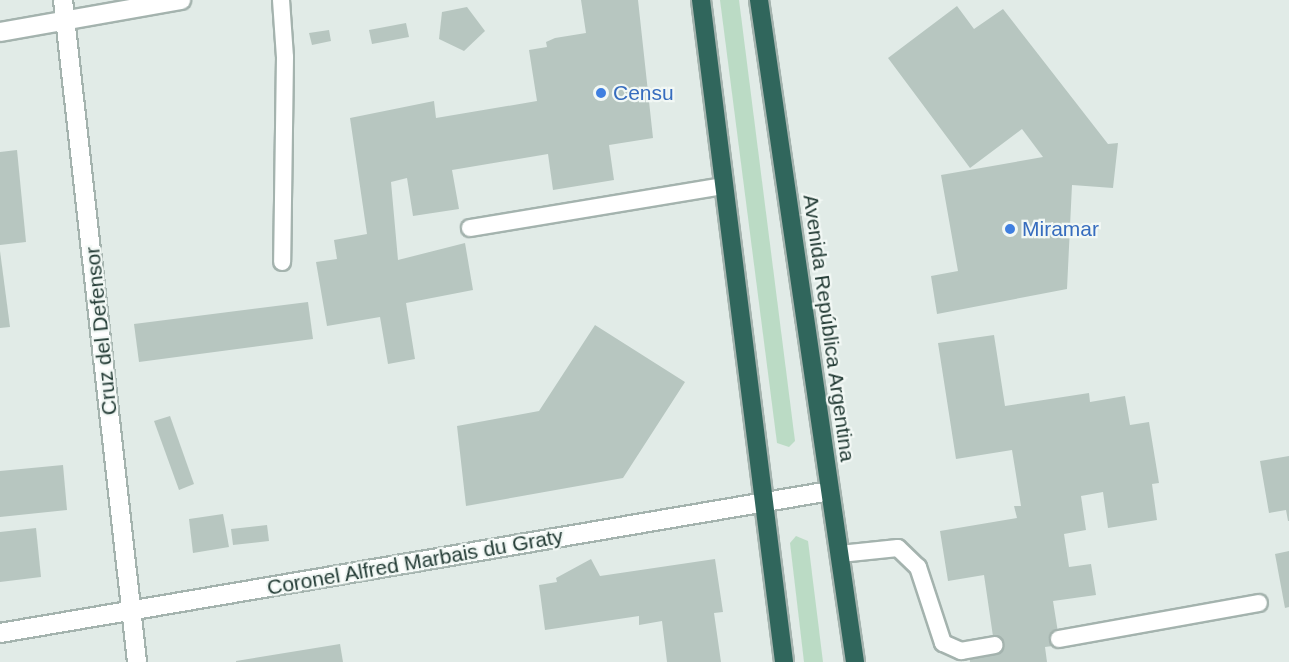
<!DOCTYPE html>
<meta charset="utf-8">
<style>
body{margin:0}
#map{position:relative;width:1289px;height:662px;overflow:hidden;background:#e1ebe7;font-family:Arial,sans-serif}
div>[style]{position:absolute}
.green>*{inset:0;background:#bbdbc5}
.building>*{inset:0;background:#b7c6c0}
.roads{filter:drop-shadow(2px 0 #a4b3ae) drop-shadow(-2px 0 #a4b3ae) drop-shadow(0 2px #a4b3ae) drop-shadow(0 -2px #a4b3ae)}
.lane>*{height:16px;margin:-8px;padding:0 8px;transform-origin:8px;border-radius:8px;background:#fff}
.street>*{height:18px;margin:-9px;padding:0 9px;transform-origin:9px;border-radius:9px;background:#fff}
.highway>*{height:18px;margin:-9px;padding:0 9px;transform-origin:9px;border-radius:9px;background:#30665c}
.dots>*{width:16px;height:16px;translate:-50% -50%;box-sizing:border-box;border:3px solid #f2f8f5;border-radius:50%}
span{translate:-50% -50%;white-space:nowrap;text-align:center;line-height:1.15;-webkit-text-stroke:4.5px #f2f8f5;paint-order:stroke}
.shop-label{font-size:21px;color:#366cbe}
.left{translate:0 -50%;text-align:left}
.street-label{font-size:21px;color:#233b35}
</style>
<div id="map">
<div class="green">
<div style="clip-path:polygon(720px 0,739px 0,795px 441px,789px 447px,777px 443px)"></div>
<div style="clip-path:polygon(796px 536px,808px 541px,823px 662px,804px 662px,790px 543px)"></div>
</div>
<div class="building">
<div style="clip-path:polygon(581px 0,638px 0,653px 138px,609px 145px,614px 180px,553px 190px,548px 154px,452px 170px,459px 209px,413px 216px,407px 178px,391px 182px,398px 260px,465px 243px,473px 290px,406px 303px,415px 359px,388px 364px,380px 317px,327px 326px,316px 262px,337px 259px,334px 240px,367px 234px,350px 118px,434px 101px,436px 118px,537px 101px,529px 50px,547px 47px,546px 42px,555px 38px,586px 33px)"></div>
<div style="clip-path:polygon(957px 6px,974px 29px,1003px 9px,1108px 144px,1118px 143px,1113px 188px,1072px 185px,1067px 289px,937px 314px,931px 276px,958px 271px,941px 175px,1043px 157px,1022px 129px,970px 168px,888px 58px)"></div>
<div style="clip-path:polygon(467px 7px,485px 31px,464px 51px,439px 39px,442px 12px)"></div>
<div style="clip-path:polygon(406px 23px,409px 37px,372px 44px,369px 30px)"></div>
<div style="clip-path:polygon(329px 30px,331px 41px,312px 45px,309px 33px)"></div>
<div style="clip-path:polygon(17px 150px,26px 242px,0 245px,0 152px)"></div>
<div style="clip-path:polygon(0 251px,10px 327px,0 328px)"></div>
<div style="clip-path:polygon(308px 302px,313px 339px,139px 362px,134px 324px)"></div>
<div style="clip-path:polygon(595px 325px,685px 382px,623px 478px,466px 506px,457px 426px,539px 411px)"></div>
<div style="clip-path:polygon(994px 335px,1005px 406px,1089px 393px,1090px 402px,1125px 396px,1130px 425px,1149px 422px,1159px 483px,1152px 484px,1157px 520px,1108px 528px,1103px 492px,1081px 496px,1086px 530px,1064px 534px,1069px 567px,1091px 564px,1096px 595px,1053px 601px,1060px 645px,1045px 647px,1047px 662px,970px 662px,969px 655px,995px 650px,984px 575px,948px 581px,940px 531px,1017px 518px,1014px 506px,1021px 506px,1012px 450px,956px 459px,938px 343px)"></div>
<div style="clip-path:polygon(170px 416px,194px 484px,179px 490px,154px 421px)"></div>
<div style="clip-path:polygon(1289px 456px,1289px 521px,1288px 521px,1286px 510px,1269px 513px,1260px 461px)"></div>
<div style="clip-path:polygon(63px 465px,67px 510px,0 517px,0 471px)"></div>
<div style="clip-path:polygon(223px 514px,229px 547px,193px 553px,189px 519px)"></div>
<div style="clip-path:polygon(267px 525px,269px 541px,233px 545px,231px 529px)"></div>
<div style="clip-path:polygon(36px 528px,41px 577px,0 582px,0 532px)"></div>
<div style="clip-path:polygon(1289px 551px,1289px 607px,1285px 608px,1275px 554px)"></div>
<div style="clip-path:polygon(591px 559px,600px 576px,715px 559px,723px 612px,714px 613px,721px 662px,667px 662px,662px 621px,639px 625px,639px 616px,545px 630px,539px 585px,557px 582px,556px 578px)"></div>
<div style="clip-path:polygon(340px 644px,343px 662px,236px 662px,236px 661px)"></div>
</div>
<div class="roads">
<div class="lane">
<div style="left:281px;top:0;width:57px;rotate:86deg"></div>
<div style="left:285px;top:57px;width:205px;rotate:90.8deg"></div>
<div style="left:470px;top:228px;width:257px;rotate:-9.4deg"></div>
<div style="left:840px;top:554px;width:58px;rotate:-5.9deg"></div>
<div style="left:898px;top:548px;width:28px;rotate:44deg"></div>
<div style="left:918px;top:567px;width:80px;rotate:71.8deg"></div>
<div style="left:943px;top:643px;width:20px;rotate:24deg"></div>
<div style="left:961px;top:651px;width:34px;rotate:-10deg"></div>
<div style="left:1059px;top:639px;width:203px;rotate:-10.2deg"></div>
</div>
<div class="street">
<div style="left:63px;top:0;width:666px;rotate:83.62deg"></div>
<div style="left:0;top:32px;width:184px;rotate:-10deg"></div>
<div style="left:0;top:633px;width:842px;rotate:-9.71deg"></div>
</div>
<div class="highway">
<div style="left:701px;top:0;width:667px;rotate:82.85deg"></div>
<div style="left:759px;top:0;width:669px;rotate:81.75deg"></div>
</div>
</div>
<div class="dots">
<div style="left:601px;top:93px;background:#3f7fe0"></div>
<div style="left:1010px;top:229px;background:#3f7fe0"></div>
</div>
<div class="shop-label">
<span class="left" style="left:613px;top:93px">Censu</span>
<span class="left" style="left:1022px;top:229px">Miramar</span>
</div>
<div class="street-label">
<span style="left:829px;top:328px;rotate:82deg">Avenida República Argentina</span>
<span style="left:101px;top:331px;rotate:-96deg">Cruz del Defensor</span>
<span style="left:415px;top:562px;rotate:-10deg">Coronel Alfred Marbais du Graty</span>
</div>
</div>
